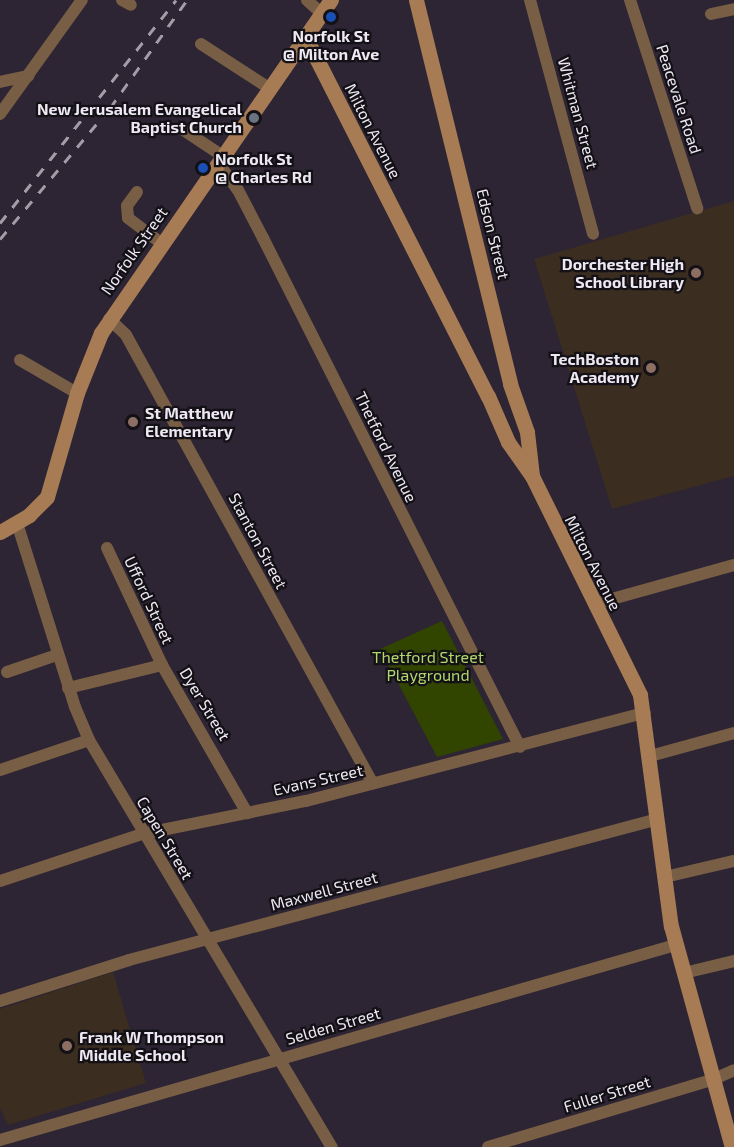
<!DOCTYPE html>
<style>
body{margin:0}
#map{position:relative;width:734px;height:1147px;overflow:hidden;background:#2d2533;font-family:"Exo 2",sans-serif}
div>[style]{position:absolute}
.education>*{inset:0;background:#3b2d20}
.green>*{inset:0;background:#314500}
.street>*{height:12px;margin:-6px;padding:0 6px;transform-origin:6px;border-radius:6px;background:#795e46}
.secondary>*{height:15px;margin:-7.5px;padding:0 7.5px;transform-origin:7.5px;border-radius:7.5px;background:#a77b54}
.rail>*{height:3px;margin-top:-1.5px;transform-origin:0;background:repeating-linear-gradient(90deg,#a39da8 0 10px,transparent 0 20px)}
.dots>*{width:16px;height:16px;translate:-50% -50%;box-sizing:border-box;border:3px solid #131016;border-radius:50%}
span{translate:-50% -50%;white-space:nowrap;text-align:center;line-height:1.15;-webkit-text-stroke:4.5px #131016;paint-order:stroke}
.poi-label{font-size:16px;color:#ede8f2;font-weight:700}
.right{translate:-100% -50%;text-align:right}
.left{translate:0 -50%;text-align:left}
.street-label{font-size:16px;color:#ede8f2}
.park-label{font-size:16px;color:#b1d86c}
</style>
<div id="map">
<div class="education">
<div style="clip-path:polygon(734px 201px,734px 476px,612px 509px,534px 259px)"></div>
<div style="clip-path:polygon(113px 972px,146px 1083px,8px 1125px,0 1108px,0 1009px)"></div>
</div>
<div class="green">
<div style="clip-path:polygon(442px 621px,503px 739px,437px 757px,380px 649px)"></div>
</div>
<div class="street">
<div style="left:122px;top:0;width:10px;rotate:29deg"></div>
<div style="left:307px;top:0;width:19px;rotate:43deg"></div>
<div style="left:530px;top:0;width:242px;rotate:74.9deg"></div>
<div style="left:630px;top:0;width:219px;rotate:72.1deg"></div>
<div style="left:711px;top:14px;width:24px;rotate:-12deg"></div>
<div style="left:201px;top:44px;width:81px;rotate:32.9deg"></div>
<div style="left:0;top:82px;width:29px;rotate:-12deg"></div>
<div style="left:0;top:114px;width:140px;rotate:-54.3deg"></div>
<div style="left:185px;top:131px;width:47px;rotate:33.7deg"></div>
<div style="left:219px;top:164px;width:32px;rotate:54deg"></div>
<div style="left:238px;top:190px;width:54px;rotate:62.5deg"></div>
<div style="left:263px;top:238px;width:570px;rotate:63.21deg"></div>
<div style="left:137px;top:192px;width:17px;rotate:126deg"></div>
<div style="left:127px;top:206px;width:12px;rotate:85deg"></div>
<div style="left:128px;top:218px;width:41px;rotate:37.1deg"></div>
<div style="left:109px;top:319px;width:23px;rotate:43deg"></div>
<div style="left:126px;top:335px;width:512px;rotate:61.18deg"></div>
<div style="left:20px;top:360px;width:66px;rotate:30.1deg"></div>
<div style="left:17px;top:523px;width:193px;rotate:72.5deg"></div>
<div style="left:75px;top:707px;width:36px;rotate:67deg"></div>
<div style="left:89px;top:740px;width:474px;rotate:59.2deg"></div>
<div style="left:107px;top:548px;width:129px;rotate:64.8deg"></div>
<div style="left:594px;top:604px;width:145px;rotate:-15.6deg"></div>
<div style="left:7px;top:672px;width:53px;rotate:-18.8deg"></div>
<div style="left:68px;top:688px;width:97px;rotate:-13.7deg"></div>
<div style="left:162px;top:665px;width:171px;rotate:60.1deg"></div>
<div style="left:650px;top:756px;width:87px;rotate:-15.3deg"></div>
<div style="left:0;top:770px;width:94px;rotate:-18.6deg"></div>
<div style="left:665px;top:877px;width:71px;rotate:-13.1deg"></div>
<div style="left:0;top:881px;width:150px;rotate:-18.3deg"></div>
<div style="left:142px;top:834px;width:167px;rotate:-11.4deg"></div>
<div style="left:306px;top:801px;width:350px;rotate:-14.6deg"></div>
<div style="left:684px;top:973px;width:51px;rotate:-13.5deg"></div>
<div style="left:0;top:1001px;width:135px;rotate:-17.6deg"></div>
<div style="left:129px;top:960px;width:547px;rotate:-14.92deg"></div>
<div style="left:0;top:1140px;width:703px;rotate:-16.11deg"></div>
<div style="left:488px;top:1147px;width:234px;rotate:-16.7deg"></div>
<div style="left:712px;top:1080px;width:24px;rotate:-24deg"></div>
</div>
<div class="secondary">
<div style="left:416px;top:0;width:395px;rotate:76.2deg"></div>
<div style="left:510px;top:384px;width:51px;rotate:70.5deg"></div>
<div style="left:527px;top:432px;width:44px;rotate:83.5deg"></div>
<div style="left:305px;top:36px;width:404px;rotate:63.1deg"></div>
<div style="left:488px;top:396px;width:50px;rotate:66.5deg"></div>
<div style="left:508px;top:442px;width:42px;rotate:54.8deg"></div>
<div style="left:532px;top:476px;width:244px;rotate:63.7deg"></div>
<div style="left:640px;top:695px;width:233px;rotate:82.4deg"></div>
<div style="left:671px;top:926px;width:229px;rotate:74.6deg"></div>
<div style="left:0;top:532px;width:34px;rotate:-30deg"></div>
<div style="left:29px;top:515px;width:25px;rotate:-45deg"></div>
<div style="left:47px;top:497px;width:108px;rotate:-73.9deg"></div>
<div style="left:77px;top:393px;width:65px;rotate:-68.2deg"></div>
<div style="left:101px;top:333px;width:405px;rotate:-55.4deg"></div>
</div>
<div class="rail">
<div style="left:0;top:223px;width:284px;rotate:-51.7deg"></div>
<div style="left:0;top:239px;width:171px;rotate:-50deg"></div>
<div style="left:110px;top:108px;width:133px;rotate:-54.5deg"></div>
</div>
<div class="dots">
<div style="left:331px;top:17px;background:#1a4fb4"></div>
<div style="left:254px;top:118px;background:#6b7280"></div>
<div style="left:203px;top:168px;background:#1a4fb4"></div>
<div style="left:696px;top:273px;background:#8d6e63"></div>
<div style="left:651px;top:368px;background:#8d6e63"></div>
<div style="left:133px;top:422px;background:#8d6e63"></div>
<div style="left:67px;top:1046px;background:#8d6e63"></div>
</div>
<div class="poi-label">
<span style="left:331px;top:45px">Norfolk St<br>@ Milton Ave</span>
<span class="right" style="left:242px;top:118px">New Jerusalem Evangelical<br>Baptist Church</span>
<span class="left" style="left:215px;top:168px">Norfolk St<br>@ Charles Rd</span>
<span class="right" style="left:684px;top:273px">Dorchester High<br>School Library</span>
<span class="right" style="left:639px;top:368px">TechBoston<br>Academy</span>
<span class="left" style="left:145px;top:422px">St Matthew<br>Elementary</span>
<span class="left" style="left:79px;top:1046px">Frank W Thompson<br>Middle School</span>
</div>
<div class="street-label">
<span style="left:679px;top:99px;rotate:72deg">Peacevale Road</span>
<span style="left:578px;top:113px;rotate:75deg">Whitman Street</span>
<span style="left:373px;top:131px;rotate:63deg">Milton Avenue</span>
<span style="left:493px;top:234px;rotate:76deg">Edson Street</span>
<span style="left:134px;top:251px;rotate:-55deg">Norfolk Street</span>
<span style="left:386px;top:447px;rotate:64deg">Thetford Avenue</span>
<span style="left:258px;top:541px;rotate:62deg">Stanton Street</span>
<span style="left:593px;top:563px;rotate:63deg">Milton Avenue</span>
<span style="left:149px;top:600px;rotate:65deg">Ufford Street</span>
<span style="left:205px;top:704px;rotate:59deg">Dyer Street</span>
<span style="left:318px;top:780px;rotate:-13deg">Evans Street</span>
<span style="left:165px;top:838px;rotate:59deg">Capen Street</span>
<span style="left:324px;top:891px;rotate:-15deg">Maxwell Street</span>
<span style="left:333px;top:1026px;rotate:-16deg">Selden Street</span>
<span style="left:607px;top:1094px;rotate:-17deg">Fuller Street</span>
</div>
<div class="park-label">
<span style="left:428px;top:666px">Thetford Street<br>Playground</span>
</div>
</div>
